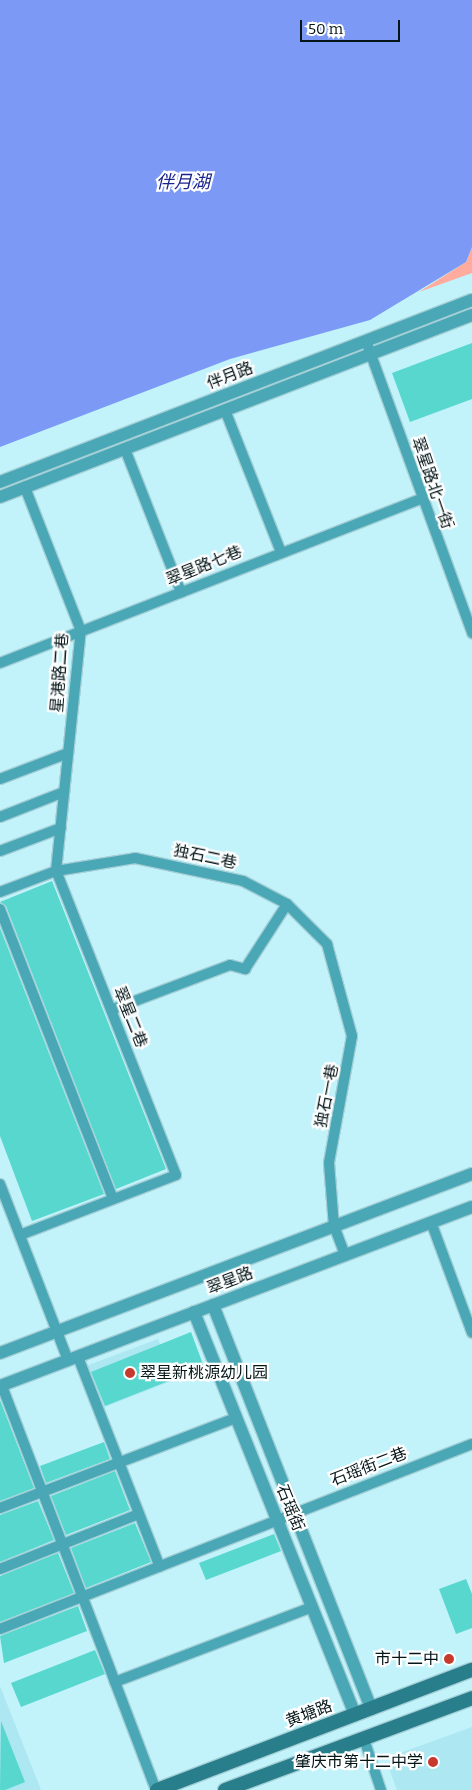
<!DOCTYPE html>
<meta charset="utf-8">
<style>
body{margin:0}
#map{position:relative;width:472px;height:1790px;overflow:hidden;background:#c2f2fa;font-family:Bitter,"Noto Sans SC",serif}
div>[style]{position:absolute}
.built>*{inset:0;background:#ade7f1}
.green>*{inset:0;background:#ffac9e}
.water>*{inset:0;background:#7c99f6}
.building>*{inset:0;background:#58d7ce}
.roads{filter:drop-shadow(1px 0 #a4cfd6) drop-shadow(-1px 0 #a4cfd6) drop-shadow(0 1px #a4cfd6) drop-shadow(0 -1px #a4cfd6)}
.minor>*{height:10px;margin:-5px;padding:0 5px;transform-origin:5px;border-radius:5px;background:#4aa7b6}
.tertiary>*{height:12px;margin:-6px;padding:0 6px;transform-origin:6px;border-radius:6px;background:#4aa7b6}
.secondary>*{height:14px;margin:-7px;padding:0 7px;transform-origin:7px;border-radius:7px;background:#297e8b}
.dots>*{width:14px;height:14px;translate:-50% -50%;box-sizing:border-box;border:2px solid #fff;border-radius:50%}
span{translate:-50% -50%;white-space:nowrap;text-align:center;line-height:1.15;-webkit-text-stroke:4.5px #fff;paint-order:stroke}
.street-label{font-size:16px;color:#051619}
.poi-label{font-size:16px;color:#051619}
.left{translate:0 -50%;text-align:left}
.right{translate:-100% -50%;text-align:right}
.water-label{font-size:18px;color:#19238c;font-style:italic}
.scale{position:absolute;left:300px;top:20px;width:100px;height:22px;box-sizing:border-box;border:2px solid #051619;border-top:0;padding-left:6px;font-size:15px;line-height:18px;white-space:nowrap;color:#051619;-webkit-text-stroke:4px #fff;paint-order:stroke}
</style>
<div id="map">
<div class="built">
<div style="clip-path:polygon(158px 1339px,174px 1380px,102px 1408px,86px 1366px)"></div>
<div style="clip-path:polygon(0 1686px,41px 1790px,0 1790px)"></div>
<div style="clip-path:polygon(472px 1727px,472px 1790px,397px 1790px,390px 1771px,400px 1753px)"></div>
</div>
<div class="green">
<div style="clip-path:polygon(472px 247px,472px 273px,419px 292px,466px 262px)"></div>
</div>
<div class="water">
<div style="clip-path:polygon(0 0,472px 0,472px 247px,466px 262px,370px 320px,230px 359px,0 447px)"></div>
</div>
<div class="building">
<div style="clip-path:polygon(472px 343px,472px 399px,410px 422px,392px 373px)"></div>
<div style="clip-path:polygon(52px 881px,166px 1169px,116px 1189px,6px 906px,0 902px)"></div>
<div style="clip-path:polygon(0 928px,104px 1194px,32px 1221px,0 1136px)"></div>
<div style="clip-path:polygon(191px 1332px,204px 1367px,105px 1406px,91px 1372px)"></div>
<div style="clip-path:polygon(0 1400px,34px 1488px,0 1501px)"></div>
<div style="clip-path:polygon(104px 1442px,110px 1459px,46px 1483px,40px 1466px)"></div>
<div style="clip-path:polygon(115px 1471px,130px 1510px,66px 1535px,51px 1496px)"></div>
<div style="clip-path:polygon(38px 1501px,54px 1540px,0 1562px,0 1515px)"></div>
<div style="clip-path:polygon(135px 1523px,151px 1562px,86px 1588px,71px 1548px)"></div>
<div style="clip-path:polygon(274px 1534px,281px 1551px,206px 1580px,199px 1563px)"></div>
<div style="clip-path:polygon(58px 1553px,74px 1593px,0 1622px,0 1576px)"></div>
<div style="clip-path:polygon(466px 1579px,472px 1594px,472px 1628px,456px 1634px,439px 1589px)"></div>
<div style="clip-path:polygon(78px 1606px,87px 1631px,4px 1663px,0 1636px)"></div>
<div style="clip-path:polygon(95px 1650px,105px 1674px,21px 1707px,11px 1683px)"></div>
<div style="clip-path:polygon(1px 1721px,25px 1782px,5px 1790px,0 1790px)"></div>
</div>
<div class="roads">
<div class="minor">
<div style="left:366px;top:341px;width:311px;rotate:70deg"></div>
<div style="left:225px;top:410px;width:153px;rotate:68.5deg"></div>
<div style="left:125px;top:449px;width:154px;rotate:68.6deg"></div>
<div style="left:0;top:663px;width:451px;rotate:-21.3deg"></div>
<div style="left:0;top:779px;width:73px;rotate:-20.9deg"></div>
<div style="left:0;top:817px;width:69px;rotate:-21.3deg"></div>
<div style="left:0;top:851px;width:65px;rotate:-20.7deg"></div>
<div style="left:0;top:892px;width:60px;rotate:-20.6deg"></div>
<div style="left:56px;top:871px;width:80px;rotate:-9.3deg"></div>
<div style="left:135px;top:858px;width:110px;rotate:12deg"></div>
<div style="left:243px;top:881px;width:50px;rotate:27.6deg"></div>
<div style="left:287px;top:904px;width:57px;rotate:45deg"></div>
<div style="left:327px;top:944px;width:95px;rotate:74.8deg"></div>
<div style="left:352px;top:1036px;width:129px;rotate:100.3deg"></div>
<div style="left:329px;top:1163px;width:63px;rotate:85.5deg"></div>
<div style="left:334px;top:1226px;width:31px;rotate:69deg"></div>
<div style="left:0;top:909px;width:311px;rotate:68.7deg"></div>
<div style="left:111px;top:1010px;width:127px;rotate:-20.7deg"></div>
<div style="left:230px;top:965px;width:16px;rotate:15deg"></div>
<div style="left:245px;top:969px;width:77px;rotate:-57.1deg"></div>
<div style="left:0;top:1184px;width:189px;rotate:68.9deg"></div>
<div style="left:431px;top:1222px;width:118px;rotate:69.7deg"></div>
<div style="left:20px;top:1235px;width:167px;rotate:-21deg"></div>
<div style="left:176px;top:1175px;width:327px;rotate:-111.5deg"></div>
<div style="left:56px;top:871px;width:241px;rotate:-84.1deg"></div>
<div style="left:81px;top:631px;width:155px;rotate:-111.3deg"></div>
<div style="left:78px;top:1357px;width:225px;rotate:68.7deg"></div>
<div style="left:2px;top:1386px;width:317px;rotate:69.1deg"></div>
<div style="left:0;top:1508px;width:253px;rotate:-20.9deg"></div>
<div style="left:0;top:1569px;width:149px;rotate:-21.6deg"></div>
<div style="left:0;top:1629px;width:507px;rotate:-21.4deg"></div>
<div style="left:364px;top:1739px;width:54px;rotate:71.6deg"></div>
<div style="left:156px;top:1790px;width:116px;rotate:-110.8deg"></div>
<div style="left:115px;top:1682px;width:211px;rotate:-20.8deg"></div>
</div>
<div class="tertiary">
<div style="left:0;top:482px;width:506px;rotate:-21.09deg"></div>
<div style="left:0;top:497px;width:506px;rotate:-21.09deg"></div>
<div style="left:213px;top:1305px;width:434px;rotate:68.6deg"></div>
<div style="left:194px;top:1312px;width:434px;rotate:68.2deg"></div>
<div style="left:0;top:1353px;width:505px;rotate:-20.77deg"></div>
<div style="left:0;top:1386px;width:505px;rotate:-20.77deg"></div>
</div>
<div class="secondary">
<div style="left:157px;top:1790px;width:337px;rotate:-20.9deg"></div>
<div style="left:225px;top:1790px;width:264px;rotate:-20.4deg"></div>
</div>
</div>
<div class="dots">
<div style="left:130px;top:1373px;background:#c6392c"></div>
<div style="left:449px;top:1659px;background:#c6392c"></div>
<div style="left:433px;top:1762px;background:#c6392c"></div>
</div>
<div class="street-label">
<span style="left:230px;top:376px;rotate:-21deg">伴月路</span>
<span style="left:432px;top:483px;rotate:71deg">翠星路北一街</span>
<span style="left:204px;top:566px;rotate:-22deg">翠星路七巷</span>
<span style="left:60px;top:673px;rotate:-86deg">星港路二巷</span>
<span style="left:205px;top:857px;rotate:12deg">独石二巷</span>
<span style="left:130px;top:1017px;rotate:68deg">翠星二巷</span>
<span style="left:327px;top:1096px;rotate:-79deg">独石一巷</span>
<span style="left:230px;top:1281px;rotate:-21deg">翠星路</span>
<span style="left:369px;top:1467px;rotate:-21deg">石瑶街二巷</span>
<span style="left:290px;top:1508px;rotate:68deg">石瑶街</span>
<span style="left:309px;top:1714px;rotate:-21deg">黄塘路</span>
</div>
<div class="poi-label">
<span class="left" style="left:140px;top:1373px">翠星新桃源幼儿园</span>
<span class="right" style="left:439px;top:1659px">市十二中</span>
<span class="right" style="left:423px;top:1762px">肇庆市第十二中学</span>
</div>
<div class="water-label">
<span style="left:183px;top:182px">伴月湖</span>
</div>
<div class="scale">50 m</div>
</div>
